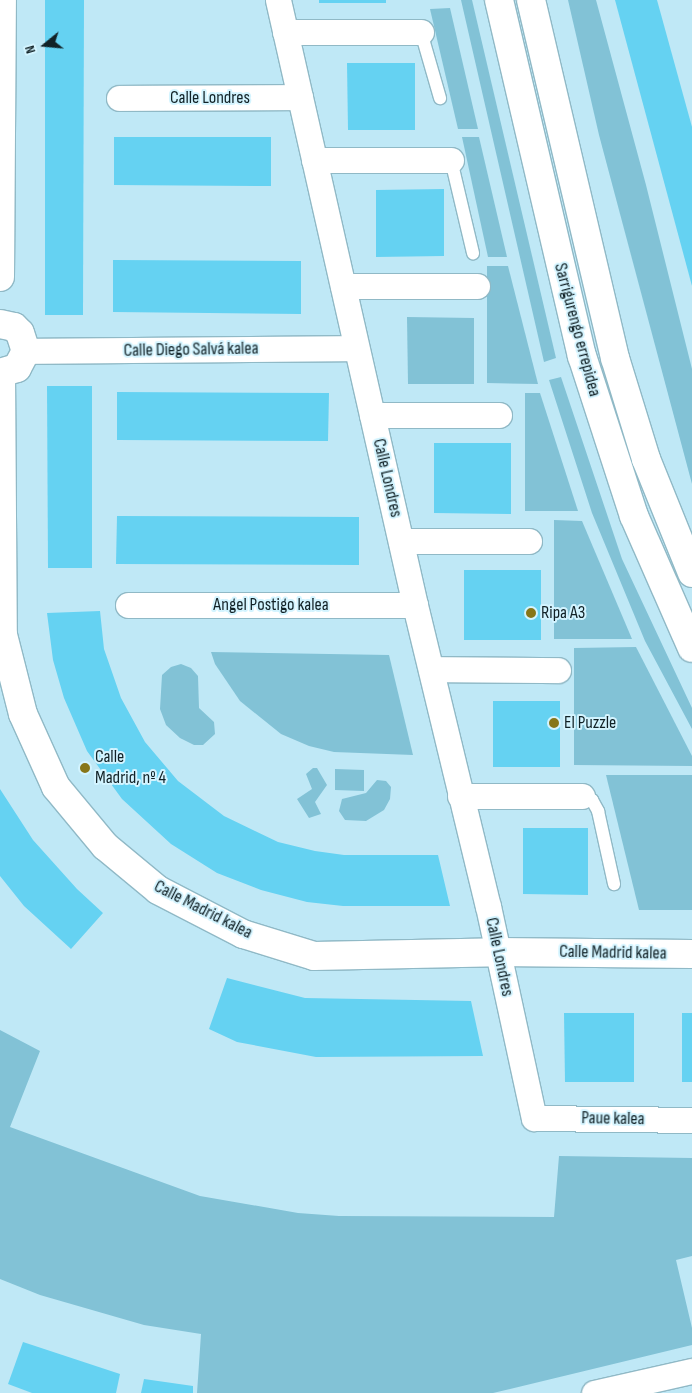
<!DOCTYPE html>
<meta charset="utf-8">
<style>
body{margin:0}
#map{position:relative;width:692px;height:1393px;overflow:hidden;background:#bfe8f6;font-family:"Sofia Sans Condensed",sans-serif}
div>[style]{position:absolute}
.green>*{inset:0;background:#82c2d6}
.building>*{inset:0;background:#65d2f2}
.roads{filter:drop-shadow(1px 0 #90b9c6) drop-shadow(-1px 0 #90b9c6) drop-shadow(0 1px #90b9c6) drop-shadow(0 -1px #90b9c6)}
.service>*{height:12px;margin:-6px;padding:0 6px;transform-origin:6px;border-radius:6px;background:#fff}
.minor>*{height:25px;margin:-12.5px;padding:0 12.5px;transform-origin:12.5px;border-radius:12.5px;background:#fff}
.tertiary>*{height:28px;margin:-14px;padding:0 14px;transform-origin:14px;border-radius:14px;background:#fff}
.secondary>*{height:28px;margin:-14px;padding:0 14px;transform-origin:14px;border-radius:14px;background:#fff}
.dots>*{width:14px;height:14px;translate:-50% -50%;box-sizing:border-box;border:2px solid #d3f4ff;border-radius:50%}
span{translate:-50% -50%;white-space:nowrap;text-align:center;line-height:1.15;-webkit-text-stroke:4px #d3f4ff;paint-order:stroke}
.street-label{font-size:18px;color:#122227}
.poi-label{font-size:18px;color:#122227}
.left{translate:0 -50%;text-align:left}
.north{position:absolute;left:20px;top:20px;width:50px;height:50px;-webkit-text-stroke:4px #d3f4ff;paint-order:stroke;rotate:253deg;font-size:14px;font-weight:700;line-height:20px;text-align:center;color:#122227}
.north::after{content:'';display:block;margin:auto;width:18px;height:22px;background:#122227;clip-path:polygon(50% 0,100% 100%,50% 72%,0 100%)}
</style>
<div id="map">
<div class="green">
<div style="clip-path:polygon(461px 0,472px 0,556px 358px,544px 362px)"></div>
<div style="clip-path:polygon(568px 0,596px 0,646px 185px,692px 369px,692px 484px,599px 135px)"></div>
<div style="clip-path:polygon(450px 8px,478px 129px,458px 129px,430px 9px)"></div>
<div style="clip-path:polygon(462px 137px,479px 137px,507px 257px,488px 257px)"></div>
<div style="clip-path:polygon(487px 266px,508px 266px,538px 384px,487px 383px)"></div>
<div style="clip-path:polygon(407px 317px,474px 318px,474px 384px,408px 384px)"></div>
<div style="clip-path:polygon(561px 377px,622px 559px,692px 708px,692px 729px,645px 641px,592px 513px,549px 380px)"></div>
<div style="clip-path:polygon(525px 393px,540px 393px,578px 511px,525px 511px)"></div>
<div style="clip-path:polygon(554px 520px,582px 521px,632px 639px,554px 639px)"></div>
<div style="clip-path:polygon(636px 647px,692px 756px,692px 766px,574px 765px,574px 648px)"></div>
<div style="clip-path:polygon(211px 652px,389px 655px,413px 755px,334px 752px,309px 746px,281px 734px,240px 701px,215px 664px)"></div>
<div style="clip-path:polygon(181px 664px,191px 668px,198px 676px,199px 708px,214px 722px,215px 734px,203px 745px,194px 745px,180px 738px,166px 725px,160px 709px,162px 675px,171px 667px)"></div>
<div style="clip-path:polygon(313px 768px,317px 768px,327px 785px,315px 802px,321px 814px,309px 818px,297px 799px,312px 789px,306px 774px)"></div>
<div style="clip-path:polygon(335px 769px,364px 770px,364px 791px,335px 790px)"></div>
<div style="clip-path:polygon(606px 775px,692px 775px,692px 910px,639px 910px)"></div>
<div style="clip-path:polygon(377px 780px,386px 781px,391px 787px,390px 799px,384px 810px,366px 821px,345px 820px,339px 811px,342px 799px,366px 793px)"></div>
<div style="clip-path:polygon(0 1030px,40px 1051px,10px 1127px,200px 1196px,298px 1213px,339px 1216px,554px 1217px,559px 1156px,692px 1158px,692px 1256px,676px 1260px,692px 1328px,692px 1345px,493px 1393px,197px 1393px,201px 1334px,144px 1325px,40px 1295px,0 1279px)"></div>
</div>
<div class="building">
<div style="clip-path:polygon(45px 0,84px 0,83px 315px,45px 315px)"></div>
<div style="clip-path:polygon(319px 0,386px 0,386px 3px,319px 3px)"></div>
<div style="clip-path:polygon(615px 0,657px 0,692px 127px,692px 286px)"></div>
<div style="clip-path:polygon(347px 63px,415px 63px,415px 130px,348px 130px)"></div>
<div style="clip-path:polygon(114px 137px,271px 137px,271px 186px,114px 185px)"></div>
<div style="clip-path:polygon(444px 189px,444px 256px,376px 257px,376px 190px)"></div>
<div style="clip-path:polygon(113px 260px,301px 261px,301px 314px,113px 312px)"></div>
<div style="clip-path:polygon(47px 386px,92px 386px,92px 568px,48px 568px)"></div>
<div style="clip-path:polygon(117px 392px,329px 393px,328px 441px,117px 440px)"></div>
<div style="clip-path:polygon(434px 443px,511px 443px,511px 514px,434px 513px)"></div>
<div style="clip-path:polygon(117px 516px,359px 517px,359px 565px,116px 564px)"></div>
<div style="clip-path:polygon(464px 570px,541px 570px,541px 640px,464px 640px)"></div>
<div style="clip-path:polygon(100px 611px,104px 649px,121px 698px,145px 742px,178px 781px,224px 816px,278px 842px,315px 851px,344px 855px,438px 855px,450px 906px,343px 906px,307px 902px,261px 890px,217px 873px,171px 844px,122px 799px,87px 751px,64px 698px,53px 660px,47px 613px)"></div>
<div style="clip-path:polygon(493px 701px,560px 701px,560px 767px,493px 767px)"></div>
<div style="clip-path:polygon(0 789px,33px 840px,77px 889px,103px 913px,71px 949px,24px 906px,0 876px)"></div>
<div style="clip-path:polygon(523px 828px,588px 828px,588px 895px,523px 894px)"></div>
<div style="clip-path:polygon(227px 978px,305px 998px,471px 1001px,483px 1056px,316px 1057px,237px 1042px,209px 1029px)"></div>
<div style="clip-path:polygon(564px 1013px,634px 1013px,634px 1082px,565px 1082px)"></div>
<div style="clip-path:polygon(682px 1013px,692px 1013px,692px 1082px,682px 1082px)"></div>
<div style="clip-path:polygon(23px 1342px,120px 1374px,116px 1393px,32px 1393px,8px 1384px)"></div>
<div style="clip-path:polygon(144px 1379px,193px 1386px,193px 1393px,141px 1393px)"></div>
</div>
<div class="roads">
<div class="service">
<div style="left:421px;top:32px;width:69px;rotate:73.9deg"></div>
<div style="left:451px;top:160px;width:96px;rotate:76.7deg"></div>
<div style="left:582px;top:796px;width:11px;rotate:22deg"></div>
<div style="left:592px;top:800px;width:13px;rotate:61deg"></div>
<div style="left:598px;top:811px;width:75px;rotate:77.6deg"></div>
</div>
<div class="minor">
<div style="left:278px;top:0;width:620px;rotate:77.24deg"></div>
<div style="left:415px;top:605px;width:310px;rotate:76.4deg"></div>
<div style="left:488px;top:906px;width:217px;rotate:77.8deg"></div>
<div style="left:534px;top:1118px;width:158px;rotate:0.7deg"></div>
<div style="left:285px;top:32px;width:136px"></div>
<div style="left:119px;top:98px;width:181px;rotate:-0.3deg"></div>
<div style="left:314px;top:160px;width:137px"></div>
<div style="left:343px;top:286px;width:134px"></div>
<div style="left:26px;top:351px;width:330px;rotate:-0.5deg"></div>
<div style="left:372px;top:415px;width:127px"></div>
<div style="left:401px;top:541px;width:128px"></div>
<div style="left:128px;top:605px;width:287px"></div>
<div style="left:431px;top:669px;width:127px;rotate:0.5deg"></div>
<div style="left:460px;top:796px;width:122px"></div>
<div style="left:594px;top:1393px;width:100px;rotate:-12.7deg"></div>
</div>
<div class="tertiary">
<div style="left:0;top:277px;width:277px;rotate:-89.6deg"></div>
<div style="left:0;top:324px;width:14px;rotate:12deg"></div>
<div style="left:14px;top:327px;width:8px;rotate:45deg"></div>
<div style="left:20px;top:333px;width:19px;rotate:72deg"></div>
<div style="left:26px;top:351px;width:19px;rotate:118deg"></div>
<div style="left:17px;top:368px;width:18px;rotate:164deg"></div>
<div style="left:1px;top:373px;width:262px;rotate:89.6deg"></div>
<div style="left:3px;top:635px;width:81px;rotate:75.8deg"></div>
<div style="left:23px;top:714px;width:80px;rotate:65.7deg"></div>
<div style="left:56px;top:787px;width:77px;rotate:50.3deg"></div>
<div style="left:105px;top:846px;width:69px;rotate:39.7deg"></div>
<div style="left:158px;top:890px;width:96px;rotate:27.4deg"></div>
<div style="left:243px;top:934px;width:74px;rotate:17.2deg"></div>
<div style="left:314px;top:956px;width:184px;rotate:-1.2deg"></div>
<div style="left:498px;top:952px;width:194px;rotate:0.6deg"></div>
</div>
<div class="secondary">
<div style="left:499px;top:0;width:366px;rotate:76.9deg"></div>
<div style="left:582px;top:356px;width:168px;rotate:72deg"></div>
<div style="left:634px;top:516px;width:144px;rotate:66.3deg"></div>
<div style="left:531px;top:0;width:368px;rotate:76.8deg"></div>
<div style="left:615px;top:358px;width:106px;rotate:72.9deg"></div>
<div style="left:646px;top:459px;width:123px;rotate:68deg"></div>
</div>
</div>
<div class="dots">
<div style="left:531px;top:613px;background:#877619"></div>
<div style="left:554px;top:723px;background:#877619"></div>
<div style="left:85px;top:768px;background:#877619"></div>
</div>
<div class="street-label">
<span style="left:210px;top:98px">Calle Londres</span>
<span style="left:577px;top:330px;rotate:75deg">Sarrigurengo errepidea</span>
<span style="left:191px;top:350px;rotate:-1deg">Calle Diego Salvá kalea</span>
<span style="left:387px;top:478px;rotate:77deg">Calle Londres</span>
<span style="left:271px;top:605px">Angel Postigo kalea</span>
<span style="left:203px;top:910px;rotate:27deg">Calle Madrid kalea</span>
<span style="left:613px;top:953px;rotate:1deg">Calle Madrid kalea</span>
<span style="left:499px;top:957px;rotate:78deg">Calle Londres</span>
<span style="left:613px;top:1119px;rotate:1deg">Paue kalea</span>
</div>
<div class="poi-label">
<span class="left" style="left:541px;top:613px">Ripa A3</span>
<span class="left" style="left:564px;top:723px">El Puzzle</span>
<span class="left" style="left:95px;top:768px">Calle<br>Madrid, nº 4</span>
</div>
<div class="north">N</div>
</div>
